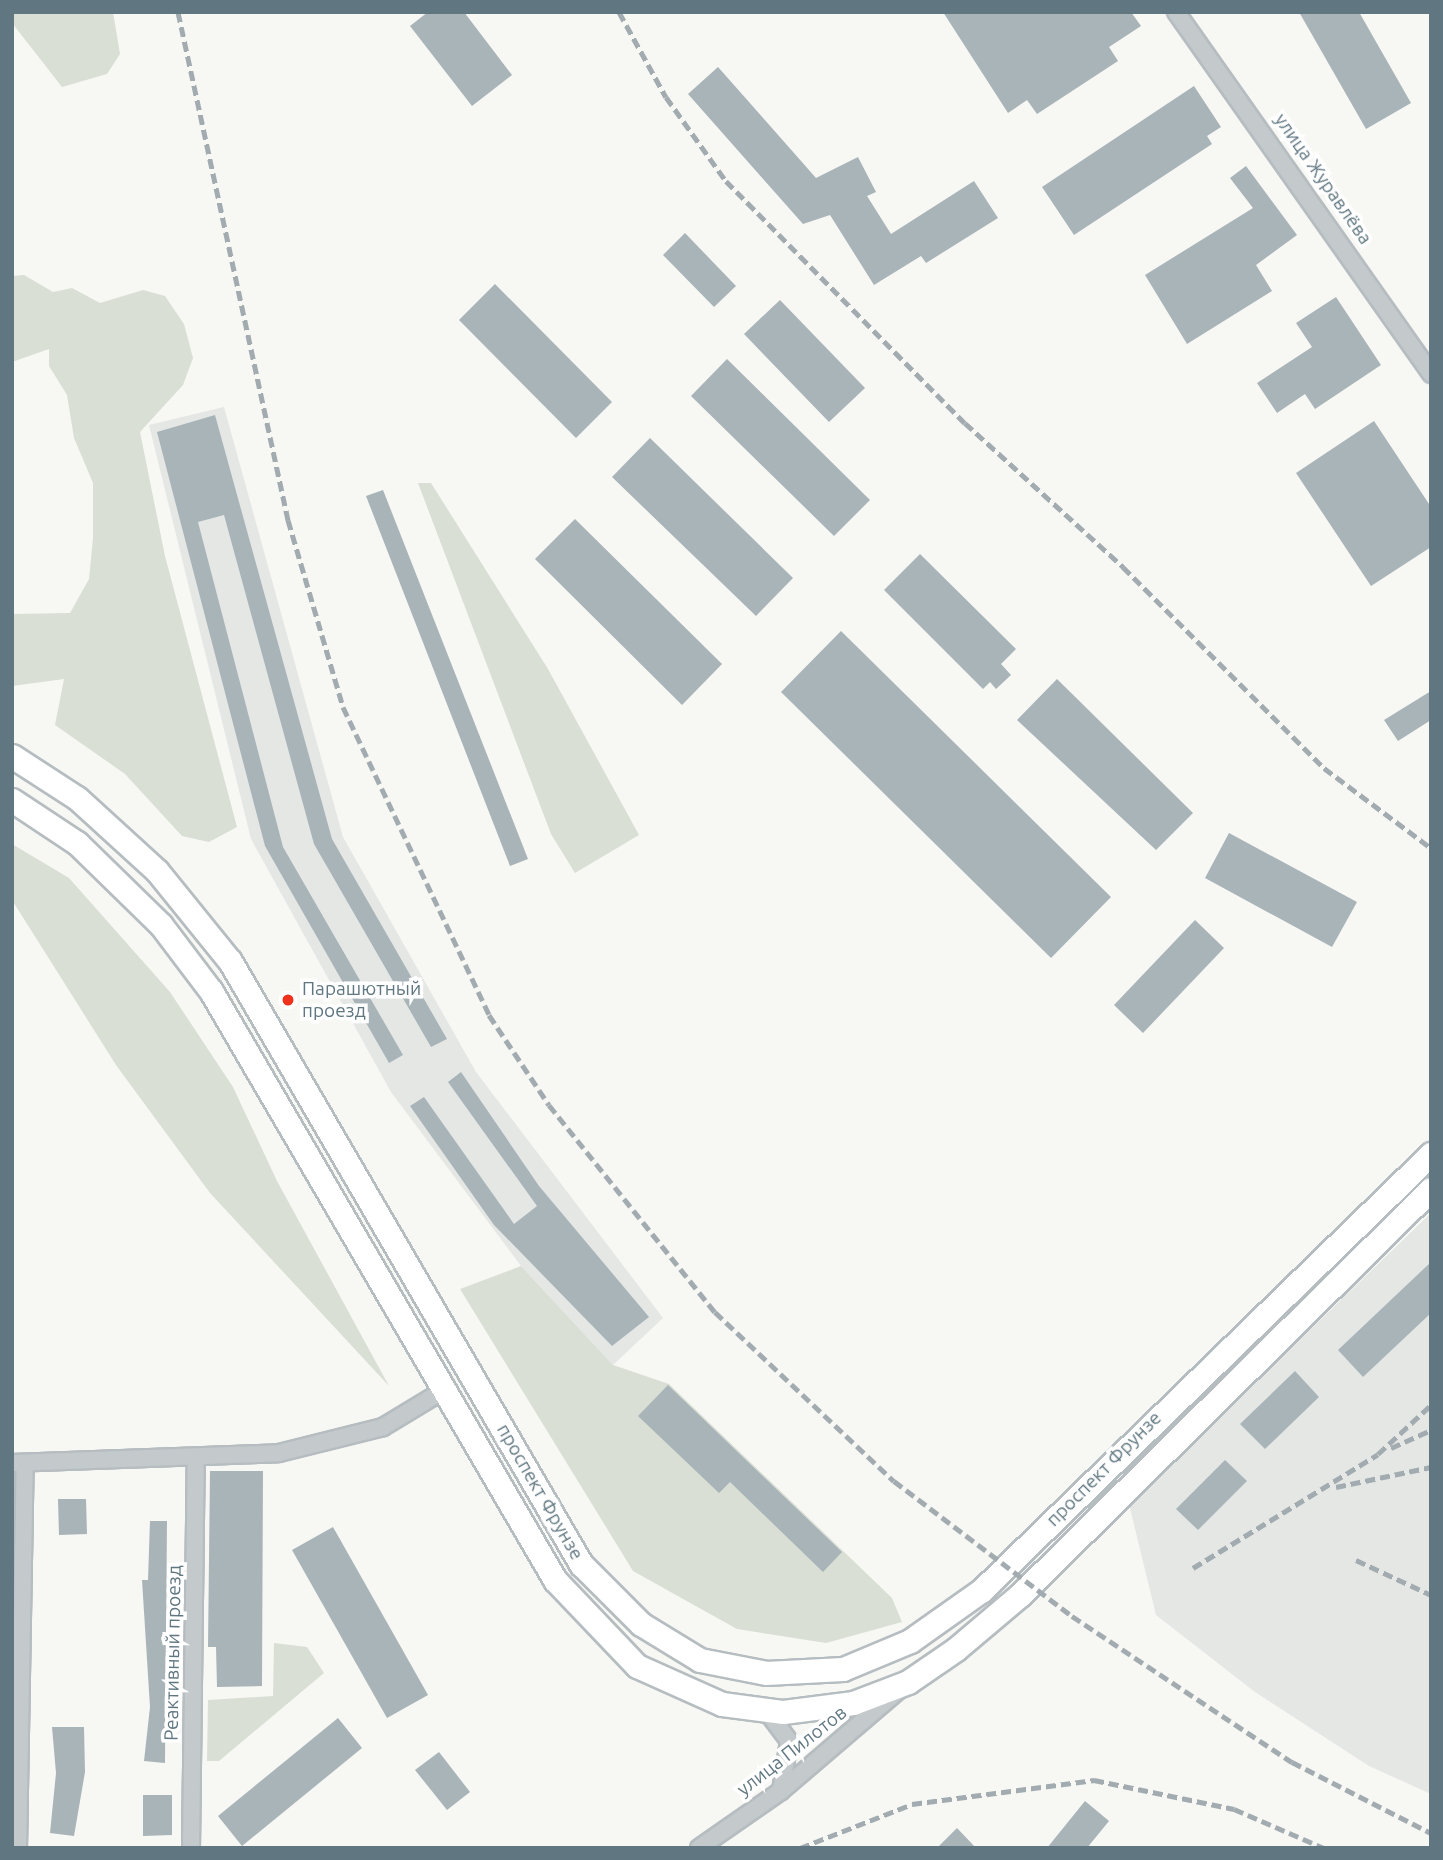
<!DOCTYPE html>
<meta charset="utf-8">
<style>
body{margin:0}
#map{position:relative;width:1443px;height:1860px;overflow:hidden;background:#f7f7f4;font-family:Ubuntu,sans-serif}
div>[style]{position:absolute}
.built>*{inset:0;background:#e5e7e5}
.green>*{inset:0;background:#d9dfd4}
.building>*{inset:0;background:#a8b4b8}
.roads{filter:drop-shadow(2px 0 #b6bdc0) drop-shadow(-2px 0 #b6bdc0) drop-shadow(0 2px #b6bdc0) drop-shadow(0 -2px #b6bdc0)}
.minor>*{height:16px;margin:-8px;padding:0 8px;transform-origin:8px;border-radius:8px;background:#c4c9cc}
.secondary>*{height:23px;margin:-11.5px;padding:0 11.5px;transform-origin:11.5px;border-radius:11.5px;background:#fff}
.rail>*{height:5px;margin-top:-2.5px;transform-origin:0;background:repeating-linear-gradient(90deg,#a2abaf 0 10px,transparent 0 15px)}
.dots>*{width:19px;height:19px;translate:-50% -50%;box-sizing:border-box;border:4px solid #fff;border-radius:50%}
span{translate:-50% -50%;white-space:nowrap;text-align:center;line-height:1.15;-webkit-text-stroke:7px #fff;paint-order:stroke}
.street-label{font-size:19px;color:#607781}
.poi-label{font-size:19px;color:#607781}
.left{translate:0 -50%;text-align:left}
.frame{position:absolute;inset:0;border:14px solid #607781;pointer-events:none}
</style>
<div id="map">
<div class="built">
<div style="clip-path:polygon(224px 407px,343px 837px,476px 1072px,663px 1318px,613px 1365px,521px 1266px,391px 1092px,251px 839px,149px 425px)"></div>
<div style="clip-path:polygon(1431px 1213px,1431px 1794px,1369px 1766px,1255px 1692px,1156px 1615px,1129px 1504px)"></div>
</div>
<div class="green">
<div style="clip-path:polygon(12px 12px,113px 12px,120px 54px,107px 74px,62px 87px,12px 23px)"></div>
<div style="clip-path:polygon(24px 275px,53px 292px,72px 288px,100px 303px,143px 290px,165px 296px,184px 324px,193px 358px,183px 385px,140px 432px,165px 556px,237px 827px,209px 842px,182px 836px,125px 774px,55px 725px,64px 679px,12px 686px,12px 614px,70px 613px,89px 579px,93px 538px,93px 483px,74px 438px,67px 395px,49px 366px,49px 349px,12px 362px,12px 276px)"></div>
<div style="clip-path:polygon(418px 483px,431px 483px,548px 669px,639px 835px,575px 873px,551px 834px)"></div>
<div style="clip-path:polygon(12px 844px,69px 878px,170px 992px,233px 1087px,277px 1181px,389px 1386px,210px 1193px,116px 1065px,12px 900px)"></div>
<div style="clip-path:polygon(521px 1266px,613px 1365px,669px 1384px,892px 1598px,902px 1622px,826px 1643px,737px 1629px,633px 1571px,460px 1289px)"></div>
<div style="clip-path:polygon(274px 1643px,307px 1647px,324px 1673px,219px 1761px,207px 1761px,208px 1700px,273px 1696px)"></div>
</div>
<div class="building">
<div style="clip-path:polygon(428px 12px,464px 12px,512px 75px,472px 106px,410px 26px)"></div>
<div style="clip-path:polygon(943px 12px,1131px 12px,1141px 26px,1109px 47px,1118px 61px,1037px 114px,1027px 100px,1008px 113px)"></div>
<div style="clip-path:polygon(1299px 12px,1359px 12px,1411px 103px,1366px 129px)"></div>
<div style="clip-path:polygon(718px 67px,816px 178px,858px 157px,876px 192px,867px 196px,891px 234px,974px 181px,998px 218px,926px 263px,921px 256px,874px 285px,830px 215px,803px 224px,688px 94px)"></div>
<div style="clip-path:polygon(1194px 86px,1221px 127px,1207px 136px,1212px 144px,1074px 235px,1042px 187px)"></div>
<div style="clip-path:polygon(1246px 166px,1297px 235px,1256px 265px,1272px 291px,1187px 344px,1145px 275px,1253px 208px,1230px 178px)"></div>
<div style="clip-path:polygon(685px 233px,736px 286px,714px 307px,663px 255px)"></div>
<div style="clip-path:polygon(495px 284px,612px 402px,576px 438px,459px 320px)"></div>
<div style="clip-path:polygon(1336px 297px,1381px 365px,1315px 409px,1305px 394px,1277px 413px,1257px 383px,1312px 347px,1296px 323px)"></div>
<div style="clip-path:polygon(780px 300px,865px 388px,829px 422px,744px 334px)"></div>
<div style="clip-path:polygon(727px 359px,870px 500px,834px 536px,691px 396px)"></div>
<div style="clip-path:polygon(215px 415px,332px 839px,447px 1039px,431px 1047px,314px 844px,224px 515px,198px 522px,283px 847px,403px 1055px,389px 1063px,265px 846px,157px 432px)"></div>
<div style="clip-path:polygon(1374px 421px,1431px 507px,1431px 547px,1371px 586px,1296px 473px)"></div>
<div style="clip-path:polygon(650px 438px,793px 578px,756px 616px,612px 477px)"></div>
<div style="clip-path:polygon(383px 490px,528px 859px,510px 866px,366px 496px)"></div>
<div style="clip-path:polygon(575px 519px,722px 664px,682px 705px,535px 559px)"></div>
<div style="clip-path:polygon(920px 554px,1016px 649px,1001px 664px,1011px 675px,996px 689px,990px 682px,983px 689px,884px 590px)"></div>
<div style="clip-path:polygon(841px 631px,1111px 897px,1051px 958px,781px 692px)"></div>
<div style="clip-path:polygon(1057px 679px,1193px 813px,1156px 850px,1017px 720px)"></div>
<div style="clip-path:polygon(1431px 691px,1431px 720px,1398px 741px,1384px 720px)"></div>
<div style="clip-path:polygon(1229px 833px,1357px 902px,1332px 947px,1205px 878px)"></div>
<div style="clip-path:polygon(1195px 920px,1224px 948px,1143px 1033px,1114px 1005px)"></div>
<div style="clip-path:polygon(461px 1072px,539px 1186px,649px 1317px,612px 1346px,494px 1225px,410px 1106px,424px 1097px,514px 1224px,537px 1206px,448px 1082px)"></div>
<div style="clip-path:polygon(1431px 1262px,1431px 1313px,1363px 1377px,1338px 1350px)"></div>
<div style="clip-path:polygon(1295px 1371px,1319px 1397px,1265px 1449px,1240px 1424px)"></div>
<div style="clip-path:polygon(668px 1385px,842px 1552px,823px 1572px,730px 1482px,719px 1493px,638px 1416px)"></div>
<div style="clip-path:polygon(1225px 1460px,1247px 1481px,1198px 1530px,1176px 1509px)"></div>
<div style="clip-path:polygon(210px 1471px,263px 1471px,262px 1686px,217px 1687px,216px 1647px,208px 1647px)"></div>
<div style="clip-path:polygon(58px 1499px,86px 1499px,87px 1534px,59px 1535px)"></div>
<div style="clip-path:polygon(150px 1521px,167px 1521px,165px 1763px,144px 1761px,150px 1707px,142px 1580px,148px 1580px)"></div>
<div style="clip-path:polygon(333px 1527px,428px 1695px,387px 1718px,292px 1550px)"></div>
<div style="clip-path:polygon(338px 1718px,362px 1748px,242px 1846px,218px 1816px)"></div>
<div style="clip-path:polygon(52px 1727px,84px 1727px,85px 1772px,74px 1836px,50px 1833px,56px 1773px)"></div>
<div style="clip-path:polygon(439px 1752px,470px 1792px,447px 1810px,415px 1770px)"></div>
<div style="clip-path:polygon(143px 1795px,172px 1795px,172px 1835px,143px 1836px)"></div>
<div style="clip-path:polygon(1085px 1801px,1109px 1821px,1087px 1848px,1047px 1848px)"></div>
<div style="clip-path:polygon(957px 1828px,976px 1848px,937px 1848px)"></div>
</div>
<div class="roads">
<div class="minor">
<div style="left:1176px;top:12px;width:443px;rotate:54.8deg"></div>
<div style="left:12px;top:1463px;width:267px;rotate:-2.1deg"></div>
<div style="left:279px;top:1453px;width:107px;rotate:-14deg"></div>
<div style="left:383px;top:1427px;width:71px;rotate:-31.2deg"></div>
<div style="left:765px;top:1709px;width:40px;rotate:53deg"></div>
<div style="left:789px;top:1741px;width:51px;rotate:99.1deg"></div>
<div style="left:18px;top:1848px;width:385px;rotate:-89deg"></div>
<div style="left:191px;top:1848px;width:389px;rotate:-89.3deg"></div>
<div style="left:699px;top:1848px;width:100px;rotate:-34.8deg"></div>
<div style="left:781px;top:1791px;width:157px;rotate:-40.6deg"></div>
</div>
<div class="secondary">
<div style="left:12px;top:756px;width:77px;rotate:32.9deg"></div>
<div style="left:77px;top:798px;width:108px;rotate:42.4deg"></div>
<div style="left:157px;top:871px;width:116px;rotate:51deg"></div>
<div style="left:230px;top:961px;width:698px;rotate:59.8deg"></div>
<div style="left:581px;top:1564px;width:85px;rotate:45deg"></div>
<div style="left:641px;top:1624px;width:69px;rotate:31.4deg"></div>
<div style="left:700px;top:1660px;width:67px;rotate:11.1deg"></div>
<div style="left:766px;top:1673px;width:77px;rotate:-3deg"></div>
<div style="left:843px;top:1669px;width:73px;rotate:-22.7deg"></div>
<div style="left:910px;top:1641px;width:88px;rotate:-35.3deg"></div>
<div style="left:982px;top:1590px;width:626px;rotate:-44.16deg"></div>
<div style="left:12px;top:800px;width:78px;rotate:33.5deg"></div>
<div style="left:77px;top:843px;width:117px;rotate:44.3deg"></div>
<div style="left:161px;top:925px;width:83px;rotate:52.9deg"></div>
<div style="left:211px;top:991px;width:682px;rotate:59.71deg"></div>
<div style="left:555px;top:1580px;width:119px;rotate:46.4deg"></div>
<div style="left:637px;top:1666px;width:93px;rotate:24.1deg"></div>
<div style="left:722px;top:1704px;width:62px;rotate:7.5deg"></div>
<div style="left:783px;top:1712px;width:71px;rotate:-7.3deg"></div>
<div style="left:853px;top:1703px;width:59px;rotate:-20.9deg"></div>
<div style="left:908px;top:1682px;width:58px;rotate:-34.5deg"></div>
<div style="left:956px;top:1649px;width:85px;rotate:-40.2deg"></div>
<div style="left:1021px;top:1594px;width:576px;rotate:-44.65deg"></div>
</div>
</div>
<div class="rail">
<div style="left:178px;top:12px;width:520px;rotate:77.78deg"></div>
<div style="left:288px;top:520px;width:195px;rotate:73.6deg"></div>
<div style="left:343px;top:707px;width:341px;rotate:64.6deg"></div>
<div style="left:489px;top:1015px;width:108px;rotate:56.3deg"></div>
<div style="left:549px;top:1105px;width:265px;rotate:51.3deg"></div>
<div style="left:715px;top:1312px;width:246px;rotate:43.4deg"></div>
<div style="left:894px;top:1481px;width:223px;rotate:37.2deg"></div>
<div style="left:1072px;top:1616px;width:264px;rotate:33.6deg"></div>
<div style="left:1292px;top:1762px;width:156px;rotate:27.1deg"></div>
<div style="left:619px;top:12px;width:97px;rotate:61.1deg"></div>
<div style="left:666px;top:97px;width:103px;rotate:54.5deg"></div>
<div style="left:726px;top:181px;width:340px;rotate:45.4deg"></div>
<div style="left:965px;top:423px;width:214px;rotate:42.3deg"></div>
<div style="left:1123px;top:567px;width:284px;rotate:45deg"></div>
<div style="left:1324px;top:768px;width:134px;rotate:36.8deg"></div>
<div style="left:1391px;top:1448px;width:44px;rotate:-24.2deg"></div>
<div style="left:1336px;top:1487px;width:97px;rotate:-11.9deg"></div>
<div style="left:1356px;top:1560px;width:83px;rotate:25deg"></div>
<div style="left:1193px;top:1568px;width:217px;rotate:-31.6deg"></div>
<div style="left:1378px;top:1454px;width:72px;rotate:-42.8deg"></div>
<div style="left:800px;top:1848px;width:120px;rotate:-21.4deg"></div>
<div style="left:912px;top:1804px;width:184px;rotate:-7.5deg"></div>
<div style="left:1094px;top:1780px;width:143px;rotate:11.7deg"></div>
<div style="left:1234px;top:1809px;width:98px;rotate:23.4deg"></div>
</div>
<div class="dots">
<div style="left:288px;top:1000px;background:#ef321c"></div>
</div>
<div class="street-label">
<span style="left:1323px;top:179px;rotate:55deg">улица Журавлёва</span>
<span style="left:1104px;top:1469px;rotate:-45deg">проспект Фрунзе</span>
<span style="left:540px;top:1492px;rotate:60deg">проспект Фрунзе</span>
<span style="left:173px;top:1653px;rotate:-89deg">Реактивный проезд</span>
<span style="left:792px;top:1751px;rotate:-38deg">улица Пилотов</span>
</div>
<div class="poi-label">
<span class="left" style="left:302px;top:1000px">Парашютный<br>проезд</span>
</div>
<div class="frame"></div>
</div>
